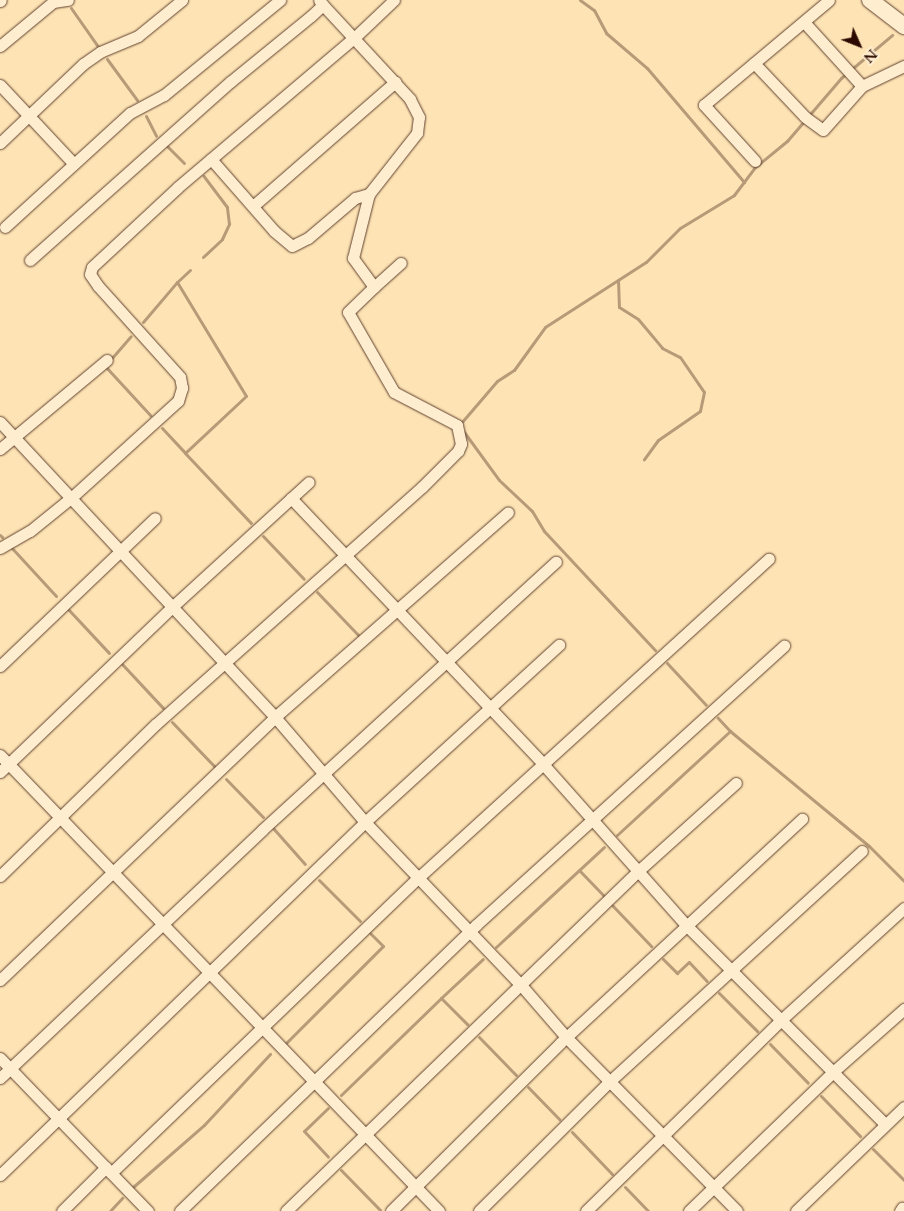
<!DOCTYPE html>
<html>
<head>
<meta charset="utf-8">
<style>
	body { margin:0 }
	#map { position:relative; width:904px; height:1211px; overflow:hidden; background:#fee4b5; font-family:Cardo,serif }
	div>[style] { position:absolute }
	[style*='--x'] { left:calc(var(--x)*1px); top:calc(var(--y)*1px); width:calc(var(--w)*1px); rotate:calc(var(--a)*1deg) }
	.stream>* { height:3px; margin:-1.5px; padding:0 1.5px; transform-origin:1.5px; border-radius:1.5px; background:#b79a78 }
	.roads { filter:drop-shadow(0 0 1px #60402e) drop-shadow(0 0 1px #60402e) }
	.street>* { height:11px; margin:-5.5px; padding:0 5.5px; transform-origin:5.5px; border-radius:5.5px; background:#feedcf }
	.secondary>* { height:16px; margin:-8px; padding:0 8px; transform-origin:8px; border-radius:8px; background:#feedcf }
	span { translate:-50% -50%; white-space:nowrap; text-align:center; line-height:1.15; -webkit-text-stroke:4px #feedcf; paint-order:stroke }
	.north { position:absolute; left:834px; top:20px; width:50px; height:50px; -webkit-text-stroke:4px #feedcf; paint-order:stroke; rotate:134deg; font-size:14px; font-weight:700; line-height:20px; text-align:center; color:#2c0a01 }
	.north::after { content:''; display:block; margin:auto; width:18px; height:22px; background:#2c0a01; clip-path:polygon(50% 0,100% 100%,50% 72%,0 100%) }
</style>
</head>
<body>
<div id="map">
	<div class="stream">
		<i style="--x:580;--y:0;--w:17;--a:36"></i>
		<i style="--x:594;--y:10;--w:26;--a:62"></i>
		<i style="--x:606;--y:33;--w:54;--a:40.5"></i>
		<i style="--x:647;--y:68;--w:150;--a:49.6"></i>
		<i style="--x:71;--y:8;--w:49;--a:55"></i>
		<i style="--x:107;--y:59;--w:51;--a:53.8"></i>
		<i style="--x:146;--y:116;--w:22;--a:63"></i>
		<i style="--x:167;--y:146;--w:24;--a:45"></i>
		<i style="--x:203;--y:257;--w:26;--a:-43"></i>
		<i style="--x:222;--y:239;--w:17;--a:-65"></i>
		<i style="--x:229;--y:224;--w:17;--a:-97"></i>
		<i style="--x:227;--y:207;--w:39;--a:-127"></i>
		<i style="--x:190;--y:270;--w:18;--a:137"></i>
		<i style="--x:177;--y:282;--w:133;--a:58.8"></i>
		<i style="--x:246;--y:396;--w:83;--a:136.9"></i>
		<i style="--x:185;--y:453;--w:96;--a:46.7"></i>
		<i style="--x:618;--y:280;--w:27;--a:88"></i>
		<i style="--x:619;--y:307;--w:22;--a:32"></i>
		<i style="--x:638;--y:319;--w:38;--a:50"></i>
		<i style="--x:662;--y:348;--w:20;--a:27"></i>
		<i style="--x:680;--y:357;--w:42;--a:55.6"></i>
		<i style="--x:704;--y:392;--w:19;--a:102"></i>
		<i style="--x:700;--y:411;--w:51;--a:145.4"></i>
		<i style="--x:658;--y:440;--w:24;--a:126"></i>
		<i style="--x:143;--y:322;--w:52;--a:-49.6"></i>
		<i style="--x:111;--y:359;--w:30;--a:-49"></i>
		<i style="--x:105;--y:366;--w:67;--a:47.4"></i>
		<i style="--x:461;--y:423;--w:55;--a:-49.4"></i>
		<i style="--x:497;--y:381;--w:20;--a:-33"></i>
		<i style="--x:514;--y:370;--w:53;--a:-54.2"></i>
		<i style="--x:545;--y:327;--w:120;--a:-32.8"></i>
		<i style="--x:646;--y:262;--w:48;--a:-45"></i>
		<i style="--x:680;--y:228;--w:63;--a:-31.4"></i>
		<i style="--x:734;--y:195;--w:34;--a:-53"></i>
		<i style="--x:754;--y:168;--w:43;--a:-39.3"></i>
		<i style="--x:787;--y:141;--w:83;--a:-49.4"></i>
		<i style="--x:841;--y:78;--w:67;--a:-40.1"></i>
		<i style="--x:162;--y:428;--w:34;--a:47"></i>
		<i style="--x:464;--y:432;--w:59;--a:53.9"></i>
		<i style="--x:499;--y:480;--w:45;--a:43.2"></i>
		<i style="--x:532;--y:511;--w:23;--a:59"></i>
		<i style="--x:544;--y:531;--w:163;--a:47"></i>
		<i style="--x:0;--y:535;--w:3;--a:45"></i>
		<i style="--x:263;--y:536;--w:59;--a:46.4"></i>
		<i style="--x:10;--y:546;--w:68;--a:47.4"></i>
		<i style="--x:317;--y:592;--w:62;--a:46.3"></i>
		<i style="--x:68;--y:609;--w:60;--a:47"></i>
		<i style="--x:667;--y:663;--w:57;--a:47.1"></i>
		<i style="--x:122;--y:664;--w:60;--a:47"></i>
		<i style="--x:172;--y:722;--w:62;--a:46.3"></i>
		<i style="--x:730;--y:731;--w:180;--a:39.6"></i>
		<i style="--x:869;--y:846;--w:49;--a:45"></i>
		<i style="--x:226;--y:779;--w:53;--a:45.8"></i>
		<i style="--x:273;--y:828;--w:48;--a:48.4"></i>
		<i style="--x:617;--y:835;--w:154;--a:-42.6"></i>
		<i style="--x:730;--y:731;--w:18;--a:-133"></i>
		<i style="--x:579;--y:870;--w:35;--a:46"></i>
		<i style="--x:319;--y:880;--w:58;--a:45"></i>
		<i style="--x:612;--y:905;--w:57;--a:46.4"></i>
		<i style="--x:496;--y:947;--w:147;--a:-42.8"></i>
		<i style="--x:663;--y:959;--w:20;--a:45"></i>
		<i style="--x:677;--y:973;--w:16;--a:-43"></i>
		<i style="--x:689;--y:962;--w:26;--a:47"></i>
		<i style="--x:719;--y:993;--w:54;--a:45"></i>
		<i style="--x:441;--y:998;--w:57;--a:-42.9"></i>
		<i style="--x:479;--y:1037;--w:53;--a:45.8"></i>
		<i style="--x:286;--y:1043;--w:137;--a:-45"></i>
		<i style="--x:383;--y:946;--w:18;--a:-135"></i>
		<i style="--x:770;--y:1044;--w:54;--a:45.7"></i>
		<i style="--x:528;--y:1087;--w:45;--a:45.9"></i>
		<i style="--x:341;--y:1095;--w:139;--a:-44.1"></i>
		<i style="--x:441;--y:998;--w:37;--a:45"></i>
		<i style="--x:821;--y:1096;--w:56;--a:45.7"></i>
		<i style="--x:328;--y:1108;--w:33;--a:136"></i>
		<i style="--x:304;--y:1131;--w:35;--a:47"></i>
		<i style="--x:572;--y:1132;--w:58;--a:46.4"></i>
		<i style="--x:873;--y:1149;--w:44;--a:45"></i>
		<i style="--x:341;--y:1170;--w:56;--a:45.7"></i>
		<i style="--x:133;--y:1187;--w:94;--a:-41.1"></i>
		<i style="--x:204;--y:1125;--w:97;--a:-47.1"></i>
		<i style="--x:625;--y:1187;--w:33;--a:46"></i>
		<i style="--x:110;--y:1211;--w:18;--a:-47"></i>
	</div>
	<div class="roads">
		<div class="street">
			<i style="--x:0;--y:1;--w:1;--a:-45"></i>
			<i style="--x:804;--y:22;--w:86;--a:47.8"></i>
			<i style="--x:0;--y:46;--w:69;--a:-39.7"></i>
			<i style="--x:53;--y:2;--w:15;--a:-8"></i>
			<i style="--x:754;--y:63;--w:74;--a:46.6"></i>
			<i style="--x:805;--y:117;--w:22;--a:36"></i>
			<i style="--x:823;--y:130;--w:59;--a:-48.4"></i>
			<i style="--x:862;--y:86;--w:47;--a:-25.5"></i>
			<i style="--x:0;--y:85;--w:108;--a:46.9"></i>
			<i style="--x:0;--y:143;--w:115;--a:-43.6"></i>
			<i style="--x:83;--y:64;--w:21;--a:-35"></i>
			<i style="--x:100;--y:52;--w:41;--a:-22.8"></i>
			<i style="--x:138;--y:36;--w:57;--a:-39.3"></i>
			<i style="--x:211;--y:159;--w:96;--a:48.8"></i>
			<i style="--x:274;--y:231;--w:23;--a:40"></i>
			<i style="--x:292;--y:246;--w:18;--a:-27"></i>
			<i style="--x:308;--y:238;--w:62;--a:-40.4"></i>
			<i style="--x:355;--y:198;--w:15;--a:-16"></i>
			<i style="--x:755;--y:161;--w:76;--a:-132.3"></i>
			<i style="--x:704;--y:105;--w:163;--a:-40"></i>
			<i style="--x:253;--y:206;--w:189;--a:-41.1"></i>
			<i style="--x:5;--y:227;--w:169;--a:-42.4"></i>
			<i style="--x:130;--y:113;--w:38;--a:-28"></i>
			<i style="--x:164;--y:95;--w:150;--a:-39.3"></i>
			<i style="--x:30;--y:260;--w:268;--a:-41.7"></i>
			<i style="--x:230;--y:82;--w:104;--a:-39.2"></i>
			<i style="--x:311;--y:16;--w:16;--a:-43"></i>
			<i style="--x:323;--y:5;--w:6;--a:-129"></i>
			<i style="--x:374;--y:287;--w:36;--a:-42"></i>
			<i style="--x:0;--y:422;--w:403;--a:47"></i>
			<i style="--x:275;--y:717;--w:138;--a:49.4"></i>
			<i style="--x:365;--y:822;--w:226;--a:46.3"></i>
			<i style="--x:521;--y:985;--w:69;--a:49.1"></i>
			<i style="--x:566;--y:1037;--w:244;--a:45.5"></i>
			<i style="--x:0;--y:449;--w:139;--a:-39.8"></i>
			<i style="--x:291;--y:498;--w:366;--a:46.5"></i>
			<i style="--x:543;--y:764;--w:215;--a:48.4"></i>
			<i style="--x:686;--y:925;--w:281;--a:45"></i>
			<i style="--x:0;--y:548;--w:34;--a:-30"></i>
			<i style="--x:30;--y:531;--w:54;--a:-39"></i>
			<i style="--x:72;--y:497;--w:143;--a:-42.2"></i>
			<i style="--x:178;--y:401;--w:14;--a:-73"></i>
			<i style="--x:182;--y:388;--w:11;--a:-100"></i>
			<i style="--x:180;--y:377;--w:122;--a:-132"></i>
			<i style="--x:98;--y:286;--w:14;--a:-124"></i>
			<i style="--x:90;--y:274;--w:7;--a:-74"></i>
			<i style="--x:92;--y:267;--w:117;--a:-42.9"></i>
			<i style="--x:178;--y:187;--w:231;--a:-40.3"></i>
			<i style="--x:354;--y:38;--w:55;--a:-43.5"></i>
			<i style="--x:0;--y:666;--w:214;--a:-43.7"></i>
			<i style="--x:0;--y:755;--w:633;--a:46.09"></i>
			<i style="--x:0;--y:772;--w:238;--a:-43.8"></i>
			<i style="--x:172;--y:607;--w:185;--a:-42.4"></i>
			<i style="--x:0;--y:876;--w:218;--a:-44.3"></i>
			<i style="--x:156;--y:724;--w:356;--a:-41.7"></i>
			<i style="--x:422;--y:487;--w:51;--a:-45"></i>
			<i style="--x:458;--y:451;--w:8;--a:-67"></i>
			<i style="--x:461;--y:444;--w:19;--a:-102"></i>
			<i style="--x:457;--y:425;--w:71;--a:-152.4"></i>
			<i style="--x:394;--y:392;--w:92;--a:-119.9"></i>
			<i style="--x:348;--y:312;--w:36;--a:-44"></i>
			<i style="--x:374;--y:287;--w:36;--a:-126"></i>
			<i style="--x:353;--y:258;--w:66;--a:-76"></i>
			<i style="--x:369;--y:194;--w:78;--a:-51.8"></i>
			<i style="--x:417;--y:133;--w:16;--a:-83"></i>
			<i style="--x:419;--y:117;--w:20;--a:-117"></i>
			<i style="--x:410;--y:99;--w:128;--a:-132.8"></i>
			<i style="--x:0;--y:980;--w:381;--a:-43.7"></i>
			<i style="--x:275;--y:717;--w:310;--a:-41.3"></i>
			<i style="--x:0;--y:1058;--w:213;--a:46"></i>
			<i style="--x:0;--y:1078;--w:361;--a:-43.4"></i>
			<i style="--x:262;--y:830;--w:398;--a:-42.4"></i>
			<i style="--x:111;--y:1173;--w:427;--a:-43.9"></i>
			<i style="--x:419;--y:877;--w:473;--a:-42.3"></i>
			<i style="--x:0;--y:1175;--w:508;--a:-44.04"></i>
			<i style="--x:365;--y:822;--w:263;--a:-42.4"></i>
			<i style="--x:62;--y:1211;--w:62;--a:-45"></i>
			<i style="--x:180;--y:1211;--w:412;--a:-44"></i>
			<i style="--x:476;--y:925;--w:416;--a:-42.2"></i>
			<i style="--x:286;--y:1211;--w:488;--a:-44"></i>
			<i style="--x:637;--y:872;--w:133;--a:-42"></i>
			<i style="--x:391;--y:1211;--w:238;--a:-44.8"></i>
			<i style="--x:560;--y:1043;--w:330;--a:-42.8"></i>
			<i style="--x:479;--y:1211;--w:185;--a:-44.8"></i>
			<i style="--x:610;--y:1081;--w:341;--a:-42.4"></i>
			<i style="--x:586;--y:1211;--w:274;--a:-44.4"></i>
			<i style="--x:782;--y:1019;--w:165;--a:-42.3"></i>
			<i style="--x:689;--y:1211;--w:202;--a:-44"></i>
			<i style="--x:834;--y:1071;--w:94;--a:-41.5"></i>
			<i style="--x:796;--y:1211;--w:150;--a:-43.9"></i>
			<i style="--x:900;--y:1211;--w:4;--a:-56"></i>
		</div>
		<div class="secondary">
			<i style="--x:870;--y:0;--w:43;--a:37.4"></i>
		</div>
	</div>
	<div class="north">N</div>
</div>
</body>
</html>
